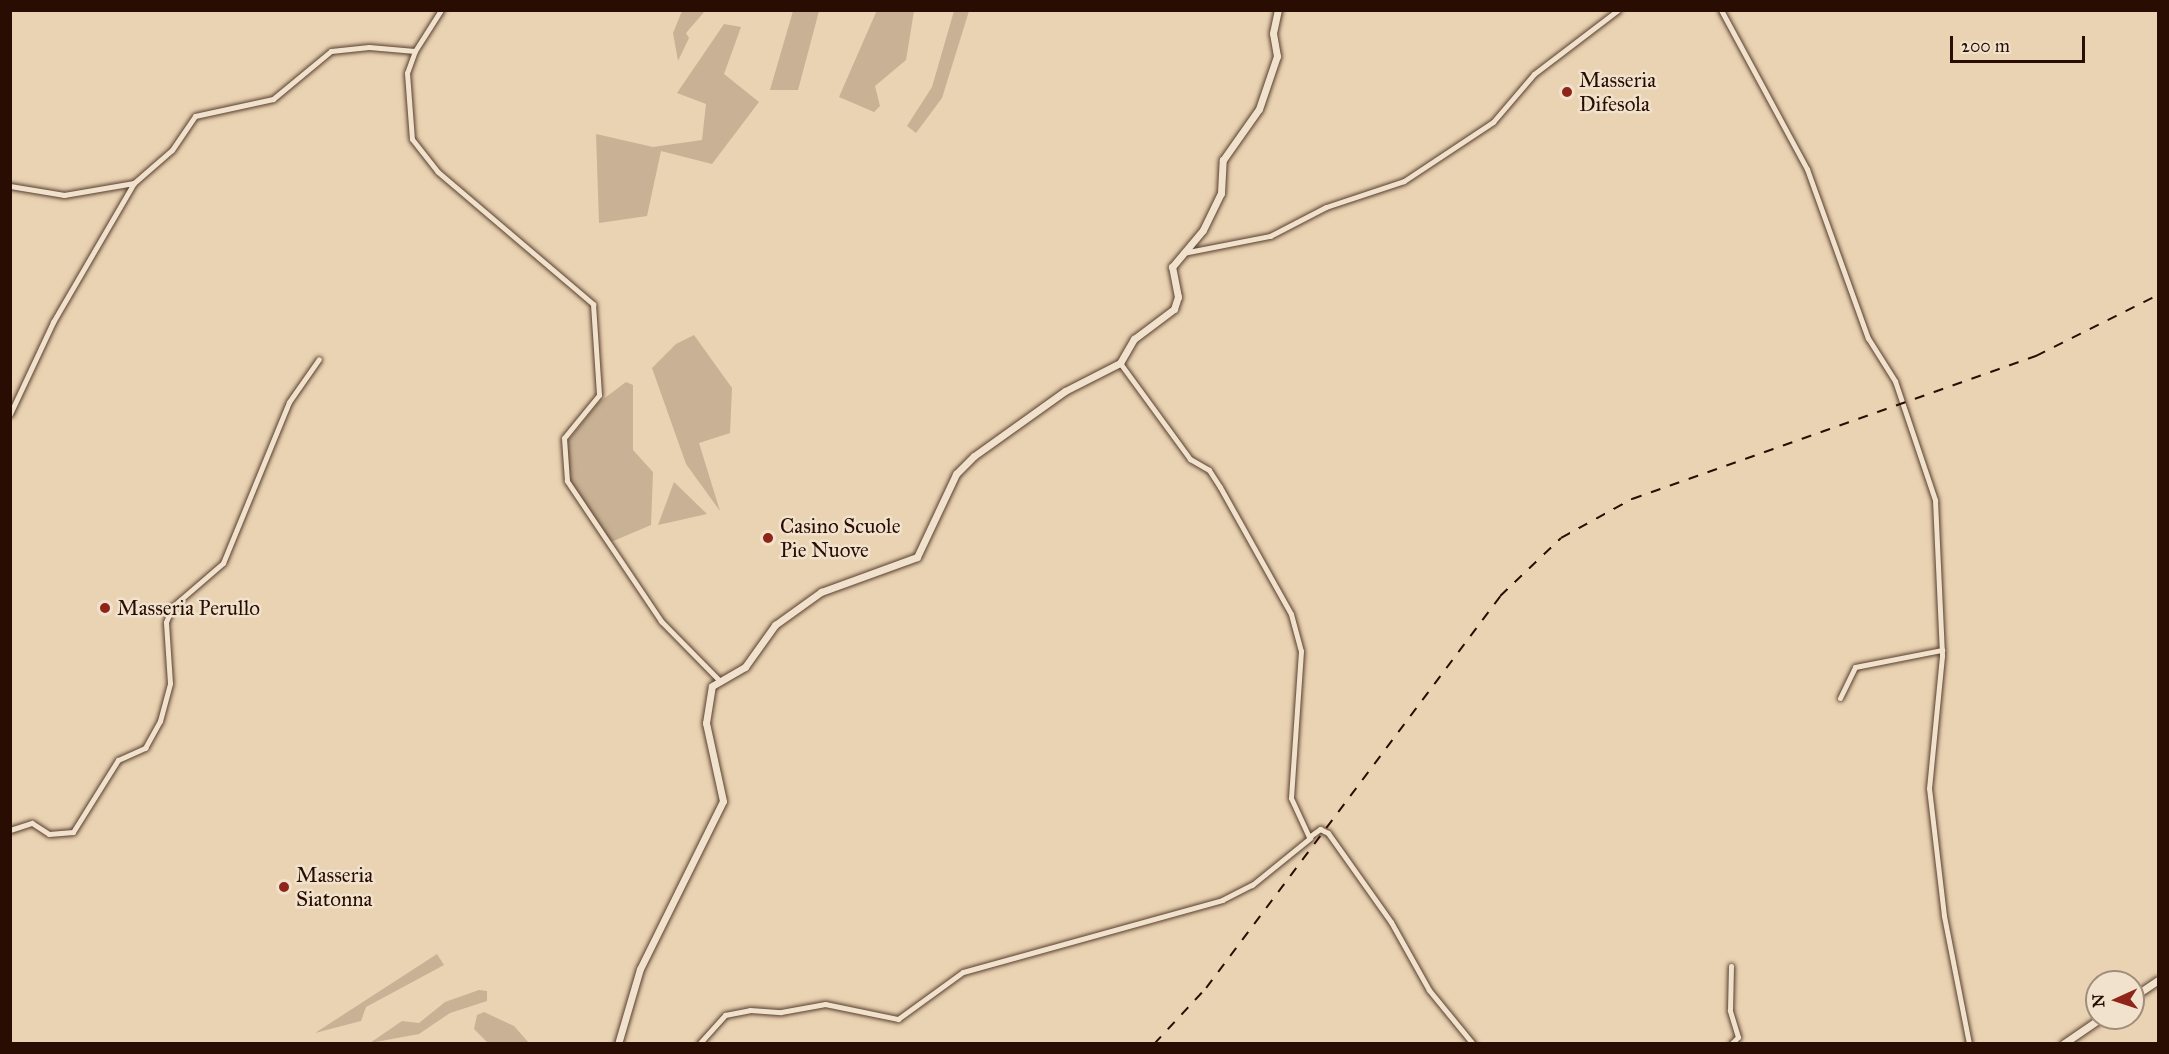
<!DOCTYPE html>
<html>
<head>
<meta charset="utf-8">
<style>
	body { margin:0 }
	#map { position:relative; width:2169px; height:1054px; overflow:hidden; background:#e9d3b2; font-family:"IM FELL Great Primer",serif }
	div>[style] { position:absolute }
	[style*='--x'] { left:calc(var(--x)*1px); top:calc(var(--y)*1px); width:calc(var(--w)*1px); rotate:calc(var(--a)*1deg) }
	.green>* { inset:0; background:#c8b194 }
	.roads { filter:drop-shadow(0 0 2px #593e2e) drop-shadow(0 0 2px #593e2e) }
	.street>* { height:5px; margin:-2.5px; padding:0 2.5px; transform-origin:2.5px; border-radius:2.5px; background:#f1e2cd }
	.secondary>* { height:7px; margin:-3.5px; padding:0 3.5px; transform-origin:3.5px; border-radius:3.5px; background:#f1e2cd }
	.rail>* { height:1.5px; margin-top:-0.75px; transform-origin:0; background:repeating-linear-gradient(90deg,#290d02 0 10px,transparent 0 20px) }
	.dots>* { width:16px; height:16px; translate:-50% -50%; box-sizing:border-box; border:3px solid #f1e2cd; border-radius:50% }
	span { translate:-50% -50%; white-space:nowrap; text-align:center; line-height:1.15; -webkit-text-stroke:5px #f1e2cd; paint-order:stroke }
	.poi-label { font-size:21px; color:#290d02 }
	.left { translate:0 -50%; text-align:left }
	.frame { position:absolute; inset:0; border:12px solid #290d02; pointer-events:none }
	.north { position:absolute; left:2085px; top:970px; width:60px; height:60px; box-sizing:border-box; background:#f1e2cd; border:2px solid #a18d7c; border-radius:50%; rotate:267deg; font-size:16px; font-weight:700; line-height:24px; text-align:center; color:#290d02 }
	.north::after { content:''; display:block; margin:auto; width:21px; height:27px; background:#8f2418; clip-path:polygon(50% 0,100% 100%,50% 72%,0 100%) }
	.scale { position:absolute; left:1950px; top:36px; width:135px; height:27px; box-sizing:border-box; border:3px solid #290d02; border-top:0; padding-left:8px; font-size:18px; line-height:21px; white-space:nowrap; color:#290d02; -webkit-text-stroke:4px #f1e2cd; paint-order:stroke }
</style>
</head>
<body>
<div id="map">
	<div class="green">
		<i style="clip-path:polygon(877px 10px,914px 11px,906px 60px,875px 86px,880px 106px,874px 112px,839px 97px)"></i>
		<i style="clip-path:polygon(682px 11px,705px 11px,686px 33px,689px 38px,678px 61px,673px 33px)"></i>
		<i style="clip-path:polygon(793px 11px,819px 11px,798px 90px,770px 90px)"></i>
		<i style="clip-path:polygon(954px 11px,969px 11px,942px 98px,916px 133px,907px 126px,932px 87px)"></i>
		<i style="clip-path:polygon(724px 24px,741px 27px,724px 74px,759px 102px,712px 164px,661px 151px,647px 216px,599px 223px,596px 134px,653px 147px,702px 140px,706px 104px,677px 93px)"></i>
		<i style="clip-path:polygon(694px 335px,732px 388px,730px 433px,699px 443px,720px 511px,686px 464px,652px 368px,676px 344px)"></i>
		<i style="clip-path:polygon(626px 382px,633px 385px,633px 450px,653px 472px,651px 525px,611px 542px,568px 483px,567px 442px,598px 403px)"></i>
		<i style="clip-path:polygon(674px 482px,707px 514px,658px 525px)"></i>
		<i style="clip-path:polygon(437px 954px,444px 965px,366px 1007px,361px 1021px,315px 1033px)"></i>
		<i style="clip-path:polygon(479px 990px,487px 991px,487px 1001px,450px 1013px,419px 1034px,370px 1043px,402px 1021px,419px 1023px,445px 1002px)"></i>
		<i style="clip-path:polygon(484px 1012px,514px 1026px,529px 1043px,488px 1043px,474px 1029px,477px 1015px)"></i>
	</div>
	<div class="roads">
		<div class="street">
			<i style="--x:1721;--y:10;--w:181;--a:61.6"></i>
			<i style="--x:1807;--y:169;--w:180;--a:70.2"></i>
			<i style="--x:1868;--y:338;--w:51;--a:57.9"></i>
			<i style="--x:1895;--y:381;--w:126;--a:71.4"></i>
			<i style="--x:1935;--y:500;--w:156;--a:87.4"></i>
			<i style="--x:1942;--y:656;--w:133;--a:95.6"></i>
			<i style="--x:1929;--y:788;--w:129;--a:83.3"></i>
			<i style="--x:1944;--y:916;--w:130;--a:78.9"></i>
			<i style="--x:415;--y:51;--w:23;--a:110"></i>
			<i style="--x:407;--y:73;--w:66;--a:85.7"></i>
			<i style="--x:412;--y:139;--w:42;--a:51.8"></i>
			<i style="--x:438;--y:172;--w:204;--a:40.4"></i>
			<i style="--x:593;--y:304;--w:91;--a:86.2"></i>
			<i style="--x:599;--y:395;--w:55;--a:129.1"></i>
			<i style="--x:564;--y:438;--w:43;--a:86"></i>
			<i style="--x:567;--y:481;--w:169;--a:56.1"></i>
			<i style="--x:661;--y:621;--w:83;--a:45.5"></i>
			<i style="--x:10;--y:186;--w:55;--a:9.5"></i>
			<i style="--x:64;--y:195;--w:71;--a:-9.7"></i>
			<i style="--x:134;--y:183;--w:50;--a:-41"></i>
			<i style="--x:172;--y:150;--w:41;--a:-55.9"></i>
			<i style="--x:195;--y:116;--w:80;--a:-12.3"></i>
			<i style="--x:273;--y:99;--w:75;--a:-39.6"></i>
			<i style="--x:331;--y:51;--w:38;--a:-6"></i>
			<i style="--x:369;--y:47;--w:46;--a:5"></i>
			<i style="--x:415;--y:51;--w:49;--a:-57.6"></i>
			<i style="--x:1183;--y:253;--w:89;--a:-11.1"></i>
			<i style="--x:1270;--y:236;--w:63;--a:-27.4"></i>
			<i style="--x:1326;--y:207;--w:82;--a:-18.4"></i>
			<i style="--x:1404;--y:181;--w:107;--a:-33.5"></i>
			<i style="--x:1493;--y:122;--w:63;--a:-49.5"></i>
			<i style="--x:1534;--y:74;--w:106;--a:-37.3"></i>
			<i style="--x:1120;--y:363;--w:119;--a:53.9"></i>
			<i style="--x:1190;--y:459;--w:22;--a:30"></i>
			<i style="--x:1209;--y:470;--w:20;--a:57"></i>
			<i style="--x:1220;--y:487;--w:145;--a:60.8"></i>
			<i style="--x:1291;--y:614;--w:38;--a:75"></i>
			<i style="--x:1301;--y:651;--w:147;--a:93.9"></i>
			<i style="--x:1291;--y:798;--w:43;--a:65.2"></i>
			<i style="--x:1309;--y:837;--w:14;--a:-36"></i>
			<i style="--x:1320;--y:829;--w:9;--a:27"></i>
			<i style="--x:1328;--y:833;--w:109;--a:54.7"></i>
			<i style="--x:1391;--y:922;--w:78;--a:60.8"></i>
			<i style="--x:1429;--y:990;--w:70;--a:50.8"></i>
			<i style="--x:10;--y:414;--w:102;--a:-64.9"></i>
			<i style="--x:53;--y:322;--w:161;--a:-59.8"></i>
			<i style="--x:1840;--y:698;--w:34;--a:-64"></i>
			<i style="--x:1855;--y:667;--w:89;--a:-11.1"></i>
			<i style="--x:10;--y:830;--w:23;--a:-18"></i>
			<i style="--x:32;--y:823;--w:20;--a:33"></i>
			<i style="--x:49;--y:834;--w:24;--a:-5"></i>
			<i style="--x:73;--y:832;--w:85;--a:-58"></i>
			<i style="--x:118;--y:760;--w:30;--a:-24"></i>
			<i style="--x:145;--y:748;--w:31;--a:-61"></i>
			<i style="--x:160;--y:721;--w:39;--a:-75"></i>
			<i style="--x:170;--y:683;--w:61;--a:-93.8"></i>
			<i style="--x:166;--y:622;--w:16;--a:-68"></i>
			<i style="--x:172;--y:607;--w:67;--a:-40.8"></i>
			<i style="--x:223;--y:563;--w:174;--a:-67.7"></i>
			<i style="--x:289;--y:402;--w:52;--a:-55.1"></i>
			<i style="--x:699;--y:1044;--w:39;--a:-48"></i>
			<i style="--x:725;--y:1015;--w:25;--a:-11"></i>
			<i style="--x:750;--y:1010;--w:31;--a:4"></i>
			<i style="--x:781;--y:1012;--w:45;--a:-10.3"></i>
			<i style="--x:825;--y:1004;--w:75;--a:11.6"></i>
			<i style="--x:898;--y:1019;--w:80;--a:-35.9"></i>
			<i style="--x:963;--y:972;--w:269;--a:-15.5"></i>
			<i style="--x:1222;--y:900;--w:34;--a:-27"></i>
			<i style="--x:1252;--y:885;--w:75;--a:-39"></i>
			<i style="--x:1731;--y:1044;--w:10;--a:-45"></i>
			<i style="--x:1738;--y:1037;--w:28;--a:-107"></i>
			<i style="--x:1730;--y:1010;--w:44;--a:-88.7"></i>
		</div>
		<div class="secondary">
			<i style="--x:2133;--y:997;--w:30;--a:-34"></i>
			<i style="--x:618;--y:1044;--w:78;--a:-73.7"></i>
			<i style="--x:640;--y:969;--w:187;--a:-63.7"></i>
			<i style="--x:723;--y:801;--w:80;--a:-102.3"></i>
			<i style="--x:706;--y:723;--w:37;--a:-81"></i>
			<i style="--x:712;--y:686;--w:38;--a:-30"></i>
			<i style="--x:745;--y:667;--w:52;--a:-54.5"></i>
			<i style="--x:775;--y:625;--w:57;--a:-35.7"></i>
			<i style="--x:821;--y:592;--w:102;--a:-20"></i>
			<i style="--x:917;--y:557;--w:92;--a:-64.8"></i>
			<i style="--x:956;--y:474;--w:25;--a:-45"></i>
			<i style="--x:974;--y:456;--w:112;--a:-35.5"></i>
			<i style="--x:1065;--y:391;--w:62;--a:-27"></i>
			<i style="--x:1120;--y:363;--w:28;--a:-60"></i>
			<i style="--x:1134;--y:339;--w:50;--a:-36.9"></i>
			<i style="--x:1174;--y:309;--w:13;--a:-72"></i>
			<i style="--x:1178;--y:297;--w:31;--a:-101"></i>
			<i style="--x:1172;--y:267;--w:48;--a:-50"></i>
			<i style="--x:1203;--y:230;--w:41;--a:-64.1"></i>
			<i style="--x:1221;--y:193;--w:33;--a:-87"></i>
			<i style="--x:1223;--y:160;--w:62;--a:-54.8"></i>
			<i style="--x:1259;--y:109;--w:56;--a:-71.2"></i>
			<i style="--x:1277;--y:56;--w:23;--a:-100"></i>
			<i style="--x:1273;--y:33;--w:24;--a:-78"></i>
			<i style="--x:2063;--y:1044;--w:46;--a:-34.4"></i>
		</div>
	</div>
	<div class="rail">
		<i style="--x:1154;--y:1044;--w:76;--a:-47.1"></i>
		<i style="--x:1206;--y:988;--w:490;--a:-53.1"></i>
		<i style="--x:1500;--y:596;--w:84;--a:-43.6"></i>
		<i style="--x:1561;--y:538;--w:81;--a:-28.8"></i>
		<i style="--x:1632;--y:499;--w:429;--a:-19.5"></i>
		<i style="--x:2036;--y:356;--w:136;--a:-26.6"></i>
	</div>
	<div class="dots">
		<i style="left:1567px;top:92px;background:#8f2418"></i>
		<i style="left:768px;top:538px;background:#8f2418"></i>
		<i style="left:105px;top:608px;background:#8f2418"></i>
		<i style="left:284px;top:887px;background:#8f2418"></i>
	</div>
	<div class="poi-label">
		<span class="left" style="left:1579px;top:92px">Masseria<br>Difesola</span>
		<span class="left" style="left:780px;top:538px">Casino Scuole<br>Pie Nuove</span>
		<span class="left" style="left:117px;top:608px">Masseria Perullo</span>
		<span class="left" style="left:296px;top:887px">Masseria<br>Siatonna</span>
	</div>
	<div class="frame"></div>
	<div class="north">N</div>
	<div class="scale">200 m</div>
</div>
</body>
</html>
